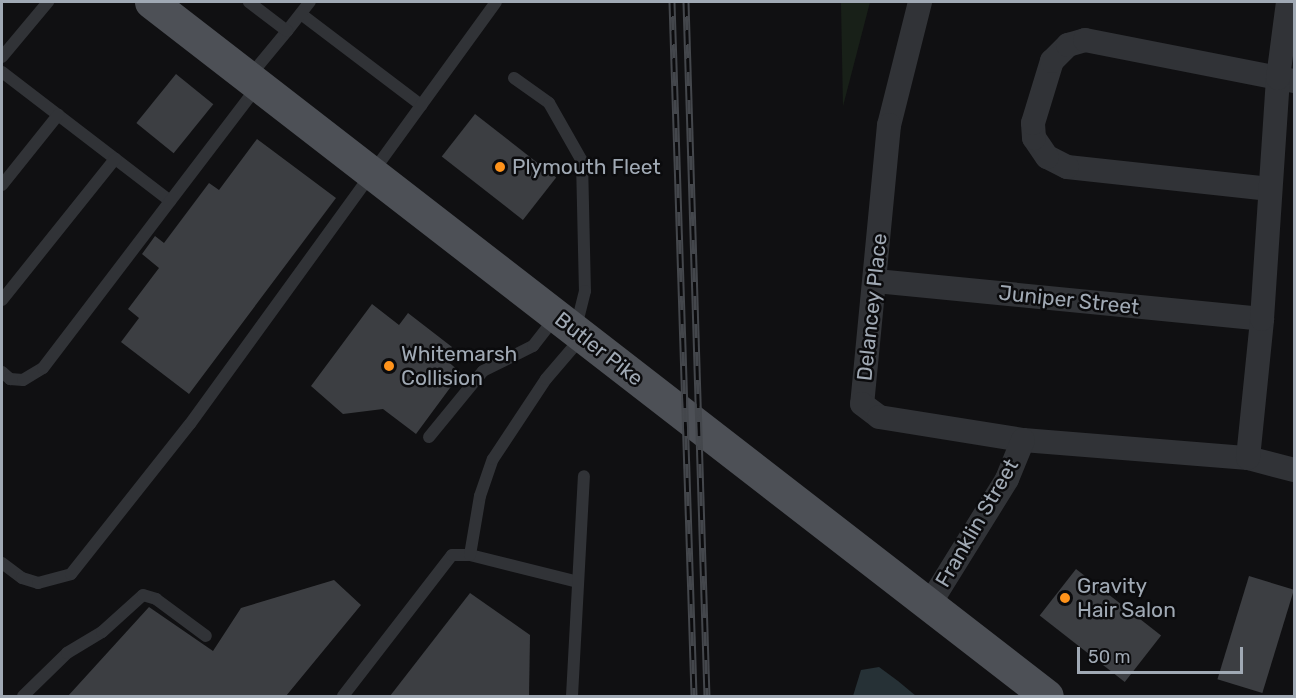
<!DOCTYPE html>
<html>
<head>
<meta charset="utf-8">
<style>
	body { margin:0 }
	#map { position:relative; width:1296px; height:698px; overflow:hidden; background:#101012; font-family:Rubik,sans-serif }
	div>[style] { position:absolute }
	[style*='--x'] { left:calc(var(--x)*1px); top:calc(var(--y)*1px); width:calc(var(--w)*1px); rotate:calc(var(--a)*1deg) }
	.green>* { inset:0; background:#182018 }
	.water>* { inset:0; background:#263136 }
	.building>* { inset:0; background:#3c3e42; transform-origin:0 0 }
	.service>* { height:12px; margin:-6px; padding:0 6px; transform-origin:6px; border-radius:6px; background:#313337 }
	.minor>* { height:24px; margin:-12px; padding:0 12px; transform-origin:12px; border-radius:12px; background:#313337 }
	.primary>* { height:33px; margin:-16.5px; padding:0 16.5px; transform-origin:16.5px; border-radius:16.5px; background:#4d5056 }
	.rail>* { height:7px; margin-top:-3.5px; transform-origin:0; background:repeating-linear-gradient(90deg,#0b0b0d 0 14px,#44474c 0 28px); box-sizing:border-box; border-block:2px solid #44474c }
	.dots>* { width:16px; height:16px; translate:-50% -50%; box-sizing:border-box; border:3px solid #0b0b0d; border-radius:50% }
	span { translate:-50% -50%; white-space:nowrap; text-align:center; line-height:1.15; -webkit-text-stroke:5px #0b0b0d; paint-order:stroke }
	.poi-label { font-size:21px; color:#a0a9b4 }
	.left { translate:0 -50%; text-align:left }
	.street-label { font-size:21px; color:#a0a9b4 }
	.frame { position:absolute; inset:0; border:3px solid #a0a9b4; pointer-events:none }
	.scale { position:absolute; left:1077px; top:647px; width:166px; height:27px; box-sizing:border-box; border:3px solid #a0a9b4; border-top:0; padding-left:8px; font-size:18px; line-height:21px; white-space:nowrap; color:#a0a9b4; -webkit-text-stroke:4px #0b0b0d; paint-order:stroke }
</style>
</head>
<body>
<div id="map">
	<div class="green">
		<i style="clip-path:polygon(841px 2px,870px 2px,843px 106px)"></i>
	</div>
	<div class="water">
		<i style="clip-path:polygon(879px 667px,898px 681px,916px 696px,853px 696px,861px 670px)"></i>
	</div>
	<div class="building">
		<i style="left:176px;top:74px;width:48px;height:63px;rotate:39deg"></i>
		<i style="left:475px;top:114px;width:103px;height:54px;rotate:38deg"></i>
		<i style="clip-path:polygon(257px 139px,336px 198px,189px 394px,121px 342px,139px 318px,128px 309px,159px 268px,142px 254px,155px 236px,164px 243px,209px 183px,219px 190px)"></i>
		<i style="clip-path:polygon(372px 304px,399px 325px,408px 313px,452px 347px,444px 358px,461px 373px,416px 434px,383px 409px,343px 414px,311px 386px)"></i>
		<i style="left:1076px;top:569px;width:108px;height:59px;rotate:38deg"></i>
		<i style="left:1249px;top:576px;width:47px;height:108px;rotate:17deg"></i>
		<i style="clip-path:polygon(334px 580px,361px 605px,286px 696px,68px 696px,149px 607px,213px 651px,241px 608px)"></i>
		<i style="clip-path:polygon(470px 593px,530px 635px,529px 696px,390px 696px)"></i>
	</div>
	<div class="service">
		<i style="--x:301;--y:14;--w:151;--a:37.2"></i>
		<i style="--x:287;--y:31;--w:37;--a:-52"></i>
		<i style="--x:2;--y:57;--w:72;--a:-50.1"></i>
		<i style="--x:2;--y:72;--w:212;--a:37.5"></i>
		<i style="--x:249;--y:77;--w:60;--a:-50.4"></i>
		<i style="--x:287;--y:31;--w:48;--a:-142.7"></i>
		<i style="--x:514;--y:78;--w:43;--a:35.5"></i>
		<i style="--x:549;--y:103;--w:67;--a:60.4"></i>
		<i style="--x:582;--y:161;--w:130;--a:88.7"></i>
		<i style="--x:585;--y:291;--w:37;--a:104"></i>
		<i style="--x:2;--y:185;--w:90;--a:-51.3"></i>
		<i style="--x:2;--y:300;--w:181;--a:-51.3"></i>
		<i style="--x:2;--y:372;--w:11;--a:41"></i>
		<i style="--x:10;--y:379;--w:13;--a:4"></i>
		<i style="--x:23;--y:380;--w:23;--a:-31"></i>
		<i style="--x:43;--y:368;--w:353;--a:-52.7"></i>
		<i style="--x:429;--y:437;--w:85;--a:-50.7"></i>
		<i style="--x:483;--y:371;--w:56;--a:-26.6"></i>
		<i style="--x:533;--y:346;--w:37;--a:-52"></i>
		<i style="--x:470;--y:555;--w:111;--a:14"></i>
		<i style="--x:2;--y:563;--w:25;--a:37"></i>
		<i style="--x:22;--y:578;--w:17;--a:17"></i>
		<i style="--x:38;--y:583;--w:34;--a:-15"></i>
		<i style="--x:71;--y:574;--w:191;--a:-51.6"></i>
		<i style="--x:190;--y:424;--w:521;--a:-54.05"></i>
		<i style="--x:23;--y:696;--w:62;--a:-44.3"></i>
		<i style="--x:67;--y:653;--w:41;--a:-31"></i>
		<i style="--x:102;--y:632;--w:55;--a:-42.1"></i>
		<i style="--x:143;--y:595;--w:14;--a:17"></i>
		<i style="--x:156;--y:599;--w:62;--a:36.5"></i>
		<i style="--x:343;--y:696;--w:178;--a:-52.3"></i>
		<i style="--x:452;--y:555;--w:18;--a:0"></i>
		<i style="--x:470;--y:555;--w:60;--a:-80.4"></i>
		<i style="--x:480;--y:496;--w:39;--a:-71"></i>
		<i style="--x:493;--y:459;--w:96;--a:-56.5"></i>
		<i style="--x:546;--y:379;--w:55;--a:-49.4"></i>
		<i style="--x:572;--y:696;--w:220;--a:-86.9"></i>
	</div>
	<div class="minor">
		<i style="--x:920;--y:2;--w:127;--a:104.1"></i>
		<i style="--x:889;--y:125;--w:280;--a:95.5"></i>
		<i style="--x:862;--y:404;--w:21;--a:37"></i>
		<i style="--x:879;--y:417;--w:146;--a:9.1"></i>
		<i style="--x:1023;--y:440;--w:226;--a:4.6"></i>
		<i style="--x:1248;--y:458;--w:48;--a:14.6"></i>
		<i style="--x:1270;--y:189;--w:204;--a:-173.8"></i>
		<i style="--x:1067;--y:167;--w:22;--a:-153"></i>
		<i style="--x:1047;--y:157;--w:23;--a:-124"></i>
		<i style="--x:1034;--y:138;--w:15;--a:-94"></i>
		<i style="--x:1033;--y:123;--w:65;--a:-73"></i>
		<i style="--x:1052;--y:61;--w:23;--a:-45"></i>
		<i style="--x:1068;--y:45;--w:18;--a:-16"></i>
		<i style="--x:1085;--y:40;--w:213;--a:11.1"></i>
		<i style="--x:876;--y:281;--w:388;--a:5.6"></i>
		<i style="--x:1248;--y:458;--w:140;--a:-84.2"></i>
		<i style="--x:1262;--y:319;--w:242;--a:-86.2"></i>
		<i style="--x:1278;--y:78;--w:77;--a:-82.5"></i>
		<i style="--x:929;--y:605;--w:148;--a:-58.2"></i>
		<i style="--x:1007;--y:479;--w:42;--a:-67.7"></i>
	</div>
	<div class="primary">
		<i style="--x:151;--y:2;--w:1133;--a:37.76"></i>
	</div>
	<div class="rail">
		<i style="--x:672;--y:2;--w:694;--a:88.18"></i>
		<i style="--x:686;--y:2;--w:694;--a:88.27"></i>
	</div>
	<div class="dots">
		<i style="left:500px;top:167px;background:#ff931b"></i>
		<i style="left:389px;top:366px;background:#ff931b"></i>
		<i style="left:1065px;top:598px;background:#ff931b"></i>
	</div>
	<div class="poi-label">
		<span class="left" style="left:512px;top:167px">Plymouth Fleet</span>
		<span class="left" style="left:401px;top:366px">Whitemarsh<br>Collision</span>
		<span class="left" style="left:1077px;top:598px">Gravity<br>Hair Salon</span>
	</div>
	<div class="street-label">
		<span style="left:1069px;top:300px;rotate:6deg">Juniper Street</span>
		<span style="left:872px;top:307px;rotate:-84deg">Delancey Place</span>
		<span style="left:599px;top:349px;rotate:38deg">Butler Pike</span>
		<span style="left:977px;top:523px;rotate:-60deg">Franklin Street</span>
	</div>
	<div class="frame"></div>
	<div class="scale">50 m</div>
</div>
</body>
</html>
